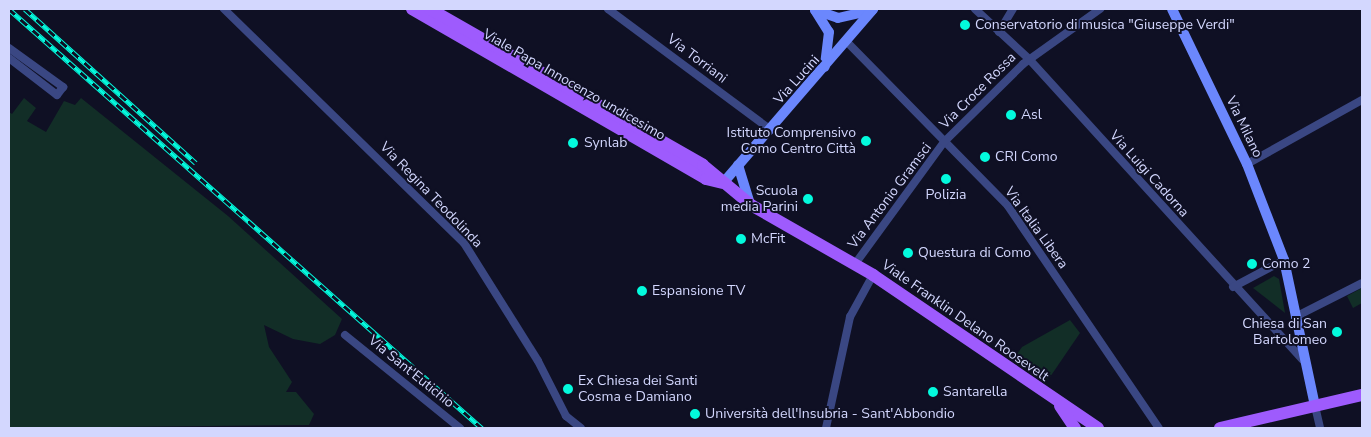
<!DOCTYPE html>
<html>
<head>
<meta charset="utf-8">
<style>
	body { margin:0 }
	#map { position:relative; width:1371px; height:437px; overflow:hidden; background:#0f1024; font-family:"Nunito Sans",sans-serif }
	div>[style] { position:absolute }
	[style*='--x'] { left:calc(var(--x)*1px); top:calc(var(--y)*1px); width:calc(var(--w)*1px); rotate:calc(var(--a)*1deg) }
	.green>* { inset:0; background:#122e27 }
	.street>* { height:8px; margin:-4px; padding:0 4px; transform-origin:4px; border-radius:4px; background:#3a4783 }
	.secondary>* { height:10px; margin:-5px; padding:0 5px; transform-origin:5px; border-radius:5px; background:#6b87fd }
	.primary>* { height:12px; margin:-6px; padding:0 6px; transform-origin:6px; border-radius:6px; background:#9e5bfd }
	.rail>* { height:4.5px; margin-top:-2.25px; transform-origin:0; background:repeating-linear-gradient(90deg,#0f1024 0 8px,#03fadd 0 16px); box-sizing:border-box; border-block:1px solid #03fadd }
	.dots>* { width:14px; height:14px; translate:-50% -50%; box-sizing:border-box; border:2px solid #0f1024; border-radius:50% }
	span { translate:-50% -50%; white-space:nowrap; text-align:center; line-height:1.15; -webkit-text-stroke:4px #0f1024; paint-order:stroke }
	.poi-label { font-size:14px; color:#d3d7fe }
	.left { translate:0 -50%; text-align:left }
	.right { translate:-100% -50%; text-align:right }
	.street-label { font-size:14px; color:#d3d7fe }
	.frame { position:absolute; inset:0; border:10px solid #d3d7fe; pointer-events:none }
</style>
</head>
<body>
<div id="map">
	<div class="green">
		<i style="clip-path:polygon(24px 98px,36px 108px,27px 121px,46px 132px,64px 101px,75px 105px,81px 98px,228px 216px,342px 319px,335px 335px,320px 344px,293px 339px,264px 325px,269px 347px,292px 382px,286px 392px,296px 392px,314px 414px,309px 425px,9px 428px,9px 112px,12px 114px)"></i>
		<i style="clip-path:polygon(1274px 276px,1279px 279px,1285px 313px,1253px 288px)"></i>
		<i style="clip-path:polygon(1362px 288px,1362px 303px,1353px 308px,1347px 296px)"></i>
		<i style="clip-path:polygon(1070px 320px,1080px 333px,1048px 380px,1015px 357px,1022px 347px)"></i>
	</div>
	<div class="street">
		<i style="--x:224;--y:9;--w:335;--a:44.3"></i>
		<i style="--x:464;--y:243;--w:139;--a:57.9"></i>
		<i style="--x:538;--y:361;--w:62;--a:63"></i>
		<i style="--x:566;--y:416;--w:19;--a:39"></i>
		<i style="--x:608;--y:9;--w:203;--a:36.6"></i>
		<i style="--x:975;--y:9;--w:74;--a:42.8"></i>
		<i style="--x:1029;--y:59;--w:406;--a:47.7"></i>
		<i style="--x:999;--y:32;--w:27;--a:-59"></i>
		<i style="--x:847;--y:42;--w:230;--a:45.5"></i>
		<i style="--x:1008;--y:206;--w:268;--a:55.8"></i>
		<i style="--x:9;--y:48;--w:67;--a:35.8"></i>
		<i style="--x:63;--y:87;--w:10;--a:127"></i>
		<i style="--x:57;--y:95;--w:61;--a:-142.4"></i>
		<i style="--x:1247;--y:164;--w:132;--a:-29.1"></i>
		<i style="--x:855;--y:264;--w:151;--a:-53.9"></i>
		<i style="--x:944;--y:142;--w:111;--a:-44.6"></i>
		<i style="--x:1023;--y:64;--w:95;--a:-35.5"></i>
		<i style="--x:1233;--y:287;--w:58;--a:-27.9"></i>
		<i style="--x:1295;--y:317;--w:75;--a:-26.9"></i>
		<i style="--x:345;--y:335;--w:148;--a:39"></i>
		<i style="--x:1315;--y:406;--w:23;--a:77"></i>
		<i style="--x:826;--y:428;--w:114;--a:-77.8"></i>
		<i style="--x:850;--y:317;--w:48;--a:-61.3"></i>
	</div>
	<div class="secondary">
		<i style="--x:1172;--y:9;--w:172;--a:64.2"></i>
		<i style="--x:1247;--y:164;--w:103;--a:68.9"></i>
		<i style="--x:1284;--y:260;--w:149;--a:78"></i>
		<i style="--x:815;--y:10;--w:26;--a:58"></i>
		<i style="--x:829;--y:32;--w:35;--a:97"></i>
		<i style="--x:815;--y:10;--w:24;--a:19"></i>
		<i style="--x:838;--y:18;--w:35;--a:-13"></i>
		<i style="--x:738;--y:165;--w:41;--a:72.9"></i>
		<i style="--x:723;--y:183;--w:230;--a:-49.2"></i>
	</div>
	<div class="primary">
		<i style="--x:412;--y:9;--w:340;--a:30"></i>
		<i style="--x:706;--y:179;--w:17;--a:13"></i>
		<i style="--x:430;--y:9;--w:314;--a:29.7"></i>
		<i style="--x:703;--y:165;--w:62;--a:39.8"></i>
		<i style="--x:751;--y:205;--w:141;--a:29.8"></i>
		<i style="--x:873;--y:275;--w:272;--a:34.2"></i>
		<i style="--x:1060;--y:406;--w:27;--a:56"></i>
		<i style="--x:1220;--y:428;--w:146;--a:-13.1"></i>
	</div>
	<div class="rail">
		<i style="--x:9;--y:9;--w:632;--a:41.54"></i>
		<i style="--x:25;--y:9;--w:230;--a:42"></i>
	</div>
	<div class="dots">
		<i style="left:965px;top:25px;background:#03fadd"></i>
		<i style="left:1011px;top:115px;background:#03fadd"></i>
		<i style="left:866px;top:141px;background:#03fadd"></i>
		<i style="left:573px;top:143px;background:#03fadd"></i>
		<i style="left:985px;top:157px;background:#03fadd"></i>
		<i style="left:946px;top:179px;background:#03fadd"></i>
		<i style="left:808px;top:199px;background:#03fadd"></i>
		<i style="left:741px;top:239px;background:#03fadd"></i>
		<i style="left:908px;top:253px;background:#03fadd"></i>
		<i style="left:1252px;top:264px;background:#03fadd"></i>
		<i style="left:642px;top:291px;background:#03fadd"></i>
		<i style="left:1337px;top:332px;background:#03fadd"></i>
		<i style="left:568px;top:389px;background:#03fadd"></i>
		<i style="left:933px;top:392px;background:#03fadd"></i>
		<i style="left:695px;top:414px;background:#03fadd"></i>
	</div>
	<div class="poi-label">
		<span class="left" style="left:975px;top:25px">Conservatorio di musica "Giuseppe Verdi"</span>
		<span class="left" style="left:1021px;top:115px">Asl</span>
		<span class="right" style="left:856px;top:141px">Istituto Comprensivo<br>Como Centro Città</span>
		<span class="left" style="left:584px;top:143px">Synlab</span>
		<span class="left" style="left:995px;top:157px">CRI Como</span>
		<span class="right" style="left:798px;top:199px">Scuola<br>media Parini</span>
		<span style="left:946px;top:195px">Polizia</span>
		<span class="left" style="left:751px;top:239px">McFit</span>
		<span class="left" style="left:918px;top:253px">Questura di Como</span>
		<span class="left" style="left:1262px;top:264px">Como 2</span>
		<span class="left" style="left:652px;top:291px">Espansione TV</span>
		<span class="right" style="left:1327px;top:332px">Chiesa di San<br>Bartolomeo</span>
		<span class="left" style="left:578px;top:389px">Ex Chiesa dei Santi<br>Cosma e Damiano</span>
		<span class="left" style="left:943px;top:392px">Santarella</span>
		<span class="left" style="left:705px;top:414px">Università dell'Insubria - Sant'Abbondio</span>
	</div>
	<div class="street-label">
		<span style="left:697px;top:59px;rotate:37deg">Via Torriani</span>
		<span style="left:797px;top:80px;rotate:-48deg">Via Lucini</span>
		<span style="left:574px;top:85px;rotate:30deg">Viale Papa Innocenzo undicesimo</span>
		<span style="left:978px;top:91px;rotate:-45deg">Via Croce Rossa</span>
		<span style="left:1244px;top:127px;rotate:64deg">Via Milano</span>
		<span style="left:1149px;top:174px;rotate:48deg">Via Luigi Cadorna</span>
		<span style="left:431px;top:195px;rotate:46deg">Via Regina Teodolinda</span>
		<span style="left:890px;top:196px;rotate:-53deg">Via Antonio Gramsci</span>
		<span style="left:1036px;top:228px;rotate:54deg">Via Italia Libera</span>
		<span style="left:965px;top:321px;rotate:35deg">Viale Franklin Delano Roosevelt</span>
		<span style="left:411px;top:372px;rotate:39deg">Via Sant'Eutichio</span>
	</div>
	<div class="frame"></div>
</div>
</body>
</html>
